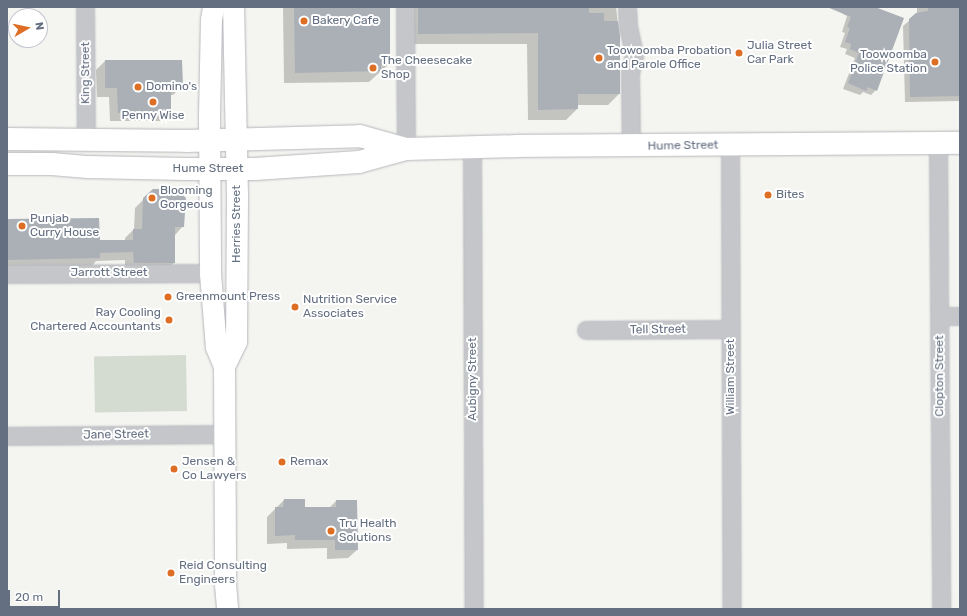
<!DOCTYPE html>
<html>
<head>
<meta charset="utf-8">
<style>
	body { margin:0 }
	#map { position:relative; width:967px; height:616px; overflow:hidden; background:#f4f4f0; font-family:Rubik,sans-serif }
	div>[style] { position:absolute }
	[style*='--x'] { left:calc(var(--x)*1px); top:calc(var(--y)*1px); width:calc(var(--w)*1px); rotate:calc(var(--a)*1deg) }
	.green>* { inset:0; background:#d4dbd1; transform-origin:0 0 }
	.shadow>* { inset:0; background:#0003 }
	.building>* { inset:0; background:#aab0b6 }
	.roads { filter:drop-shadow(0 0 1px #b5b7bc) drop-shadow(0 0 1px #b5b7bc) }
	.minor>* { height:17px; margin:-8.5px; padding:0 8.5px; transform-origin:8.5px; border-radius:8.5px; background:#c4c6ca }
	.major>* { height:21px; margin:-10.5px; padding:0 10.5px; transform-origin:10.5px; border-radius:10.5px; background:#fff }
	.highway>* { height:22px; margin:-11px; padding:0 11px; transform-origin:11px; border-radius:11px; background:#fff }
	.dots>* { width:11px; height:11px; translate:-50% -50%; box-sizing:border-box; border:2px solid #fff; border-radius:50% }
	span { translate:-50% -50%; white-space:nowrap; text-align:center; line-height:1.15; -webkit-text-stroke:4px #fff; paint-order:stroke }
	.poi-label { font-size:12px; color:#646f81 }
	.left { translate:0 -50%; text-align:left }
	.right { translate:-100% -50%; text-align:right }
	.street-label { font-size:12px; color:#646f81 }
	.frame { position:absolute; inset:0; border:8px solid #646f81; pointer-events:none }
	.north { position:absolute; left:8px; top:8px; width:40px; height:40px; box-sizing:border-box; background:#fff; border:1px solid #c1c5cd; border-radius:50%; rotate:81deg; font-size:11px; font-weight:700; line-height:16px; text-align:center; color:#646f81 }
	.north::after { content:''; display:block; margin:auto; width:14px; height:18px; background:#df6e25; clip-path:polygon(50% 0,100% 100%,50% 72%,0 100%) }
	.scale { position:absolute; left:8px; top:590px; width:52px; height:18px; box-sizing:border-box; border:2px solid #646f81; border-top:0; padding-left:5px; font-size:12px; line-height:14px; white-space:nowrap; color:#646f81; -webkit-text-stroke:3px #fff; paint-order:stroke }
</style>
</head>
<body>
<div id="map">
	<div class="green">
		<i style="left:186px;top:355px;width:56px;height:92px;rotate:89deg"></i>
	</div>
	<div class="shadow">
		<i style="clip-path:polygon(283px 7px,389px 7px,389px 64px,369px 82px,284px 83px)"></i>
		<i style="clip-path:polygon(407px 7px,616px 7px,619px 35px,619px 94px,608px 105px,577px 105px,577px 109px,566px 120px,528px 120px,527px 44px,407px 44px)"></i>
		<i style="clip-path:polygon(846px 7px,878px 7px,876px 90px,871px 95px,863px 92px,860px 95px,843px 89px,855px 58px,845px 54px,847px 49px,840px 47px,845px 33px,842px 32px,847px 16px,843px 14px)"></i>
		<i style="clip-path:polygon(917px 7px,960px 7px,960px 101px,905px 102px,903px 26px,917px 14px)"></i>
		<i style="clip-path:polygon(105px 61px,182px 86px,173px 95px,170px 95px,170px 112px,162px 121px,110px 121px,109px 97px,97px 97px,96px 70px)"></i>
		<i style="clip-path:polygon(153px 190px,183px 226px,175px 235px,174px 263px,165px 271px,125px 272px,125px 260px,96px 261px,91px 267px,7px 268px,7px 220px,99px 241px,125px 241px,125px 238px,134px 229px,135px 208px)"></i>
		<i style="clip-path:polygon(284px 500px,304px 508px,329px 508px,336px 501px,356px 501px,357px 550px,348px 558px,327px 559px,327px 548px,287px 549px,287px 543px,267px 544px,267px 517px)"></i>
	</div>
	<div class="building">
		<i style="clip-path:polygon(390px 7px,390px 65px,381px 65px,381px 71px,295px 73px,294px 8px)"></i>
		<i style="clip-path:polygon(418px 7px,589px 7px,589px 13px,604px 13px,604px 21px,618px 21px,620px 35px,620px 94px,578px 94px,578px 109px,538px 110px,538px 33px,418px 34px)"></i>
		<i style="clip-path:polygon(827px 7px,875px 7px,904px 18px,877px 91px,868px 87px,866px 91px,848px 83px,859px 53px,850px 49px,851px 44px,845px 42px,850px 28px,847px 27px,851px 17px)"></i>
		<i style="clip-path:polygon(928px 7px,960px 7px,960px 96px,910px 97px,909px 19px,916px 13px,928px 11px)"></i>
		<i style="clip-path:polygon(105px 60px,182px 60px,183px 86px,171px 86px,171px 113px,118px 113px,117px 88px,105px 88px)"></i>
		<i style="clip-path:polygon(153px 189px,177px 189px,186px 198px,184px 227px,175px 227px,175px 263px,134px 263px,133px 252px,100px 253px,100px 258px,7px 260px,7px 219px,99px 218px,100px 240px,133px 240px,133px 229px,142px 229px,143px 198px)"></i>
		<i style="clip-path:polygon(284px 499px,305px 499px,305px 507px,336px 507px,336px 500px,357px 500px,358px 550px,335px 550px,335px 540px,295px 540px,295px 535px,275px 536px,275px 507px,283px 507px)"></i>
	</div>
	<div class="roads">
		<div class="minor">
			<i style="--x:85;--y:7;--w:133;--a:89.6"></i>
			<i style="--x:405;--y:7;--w:142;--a:89.6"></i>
			<i style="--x:627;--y:7;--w:19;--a:87"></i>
			<i style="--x:628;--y:26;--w:30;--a:78"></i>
			<i style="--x:634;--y:55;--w:19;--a:102"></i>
			<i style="--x:630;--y:74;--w:72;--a:89.2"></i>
			<i style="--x:938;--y:144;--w:465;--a:89.6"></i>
			<i style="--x:730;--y:145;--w:464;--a:89.8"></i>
			<i style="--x:472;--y:149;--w:460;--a:89.8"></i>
			<i style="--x:7;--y:274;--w:203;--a:-0.3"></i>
			<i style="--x:940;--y:316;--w:20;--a:0"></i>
			<i style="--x:586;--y:330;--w:144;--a:-0.4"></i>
			<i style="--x:7;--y:436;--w:217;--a:-0.5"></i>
		</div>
		<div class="major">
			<i style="--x:213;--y:7;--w:12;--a:99"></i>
			<i style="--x:211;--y:19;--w:97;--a:91.2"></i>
			<i style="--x:209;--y:116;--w:157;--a:89.6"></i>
			<i style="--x:210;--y:273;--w:74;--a:85.4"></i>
			<i style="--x:216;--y:347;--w:21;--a:67"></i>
			<i style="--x:224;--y:366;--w:218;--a:89.7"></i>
			<i style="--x:225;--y:584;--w:25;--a:85"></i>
			<i style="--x:224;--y:366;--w:28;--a:-64"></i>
			<i style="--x:236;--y:341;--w:146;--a:-89.6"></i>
			<i style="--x:237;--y:195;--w:188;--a:-91.2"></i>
		</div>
		<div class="highway">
			<i style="--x:7;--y:139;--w:179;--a:0.6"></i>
			<i style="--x:186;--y:141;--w:174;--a:-1.6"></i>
			<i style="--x:360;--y:136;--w:48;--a:15.8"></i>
			<i style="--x:7;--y:164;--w:45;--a:0"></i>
			<i style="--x:52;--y:164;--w:36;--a:5"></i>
			<i style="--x:88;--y:167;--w:98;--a:1.2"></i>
			<i style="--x:186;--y:169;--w:69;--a:0"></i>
			<i style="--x:255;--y:169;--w:104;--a:-3.9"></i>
			<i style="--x:359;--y:162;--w:49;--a:-15.5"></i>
			<i style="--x:406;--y:149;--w:112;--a:-1.5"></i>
			<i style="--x:518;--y:146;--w:442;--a:-0.4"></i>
		</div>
	</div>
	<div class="dots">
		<i style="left:304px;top:21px;background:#df6e25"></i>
		<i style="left:739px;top:53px;background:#df6e25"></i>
		<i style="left:599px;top:58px;background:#df6e25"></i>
		<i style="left:935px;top:62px;background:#df6e25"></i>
		<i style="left:373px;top:68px;background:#df6e25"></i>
		<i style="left:138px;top:87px;background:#df6e25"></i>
		<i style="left:153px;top:102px;background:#df6e25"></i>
		<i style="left:768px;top:195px;background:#df6e25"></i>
		<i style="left:152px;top:198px;background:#df6e25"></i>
		<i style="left:22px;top:226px;background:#df6e25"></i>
		<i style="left:168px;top:297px;background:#df6e25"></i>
		<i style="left:295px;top:307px;background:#df6e25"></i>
		<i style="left:169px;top:320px;background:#df6e25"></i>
		<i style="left:282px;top:462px;background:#df6e25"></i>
		<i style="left:174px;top:469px;background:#df6e25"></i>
		<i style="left:331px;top:531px;background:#df6e25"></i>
		<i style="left:171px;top:573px;background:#df6e25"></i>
	</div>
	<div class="poi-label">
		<span class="left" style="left:312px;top:21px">Bakery Cafe</span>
		<span class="left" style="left:747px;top:53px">Julia Street<br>Car Park</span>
		<span class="left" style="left:607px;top:58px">Toowoomba Probation<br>and Parole Office</span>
		<span class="right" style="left:927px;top:62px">Toowoomba<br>Police Station</span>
		<span class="left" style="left:381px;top:68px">The Cheesecake<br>Shop</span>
		<span class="left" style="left:146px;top:87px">Domino's</span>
		<span style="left:153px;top:116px">Penny Wise</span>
		<span class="left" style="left:160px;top:198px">Blooming<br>Gorgeous</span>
		<span class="left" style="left:776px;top:195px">Bites</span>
		<span class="left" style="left:30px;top:226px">Punjab<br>Curry House</span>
		<span class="left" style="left:176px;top:297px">Greenmount Press</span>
		<span class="left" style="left:303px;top:307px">Nutrition Service<br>Associates</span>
		<span class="right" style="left:161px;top:320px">Ray Cooling<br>Chartered Accountants</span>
		<span class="left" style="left:182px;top:469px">Jensen &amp;<br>Co Lawyers</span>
		<span class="left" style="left:290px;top:462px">Remax</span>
		<span class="left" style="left:339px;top:531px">Tru Health<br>Solutions</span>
		<span class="left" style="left:179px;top:573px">Reid Consulting<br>Engineers</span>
	</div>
	<div class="street-label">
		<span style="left:86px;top:73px;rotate:-90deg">King Street</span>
		<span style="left:683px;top:146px;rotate:-1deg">Hume Street</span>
		<span style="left:208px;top:169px">Hume Street</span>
		<span style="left:237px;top:224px;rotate:-90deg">Herries Street</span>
		<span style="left:109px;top:273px">Jarrott Street</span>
		<span style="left:658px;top:330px;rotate:-1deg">Tell Street</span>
		<span style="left:940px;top:376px;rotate:-90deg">Clopton Street</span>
		<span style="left:731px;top:377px;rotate:-90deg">William Street</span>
		<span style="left:473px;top:379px;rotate:-90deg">Aubigny Street</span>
		<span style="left:116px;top:435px;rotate:-1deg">Jane Street</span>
	</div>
	<div class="frame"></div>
	<div class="north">N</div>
	<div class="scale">20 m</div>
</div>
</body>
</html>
